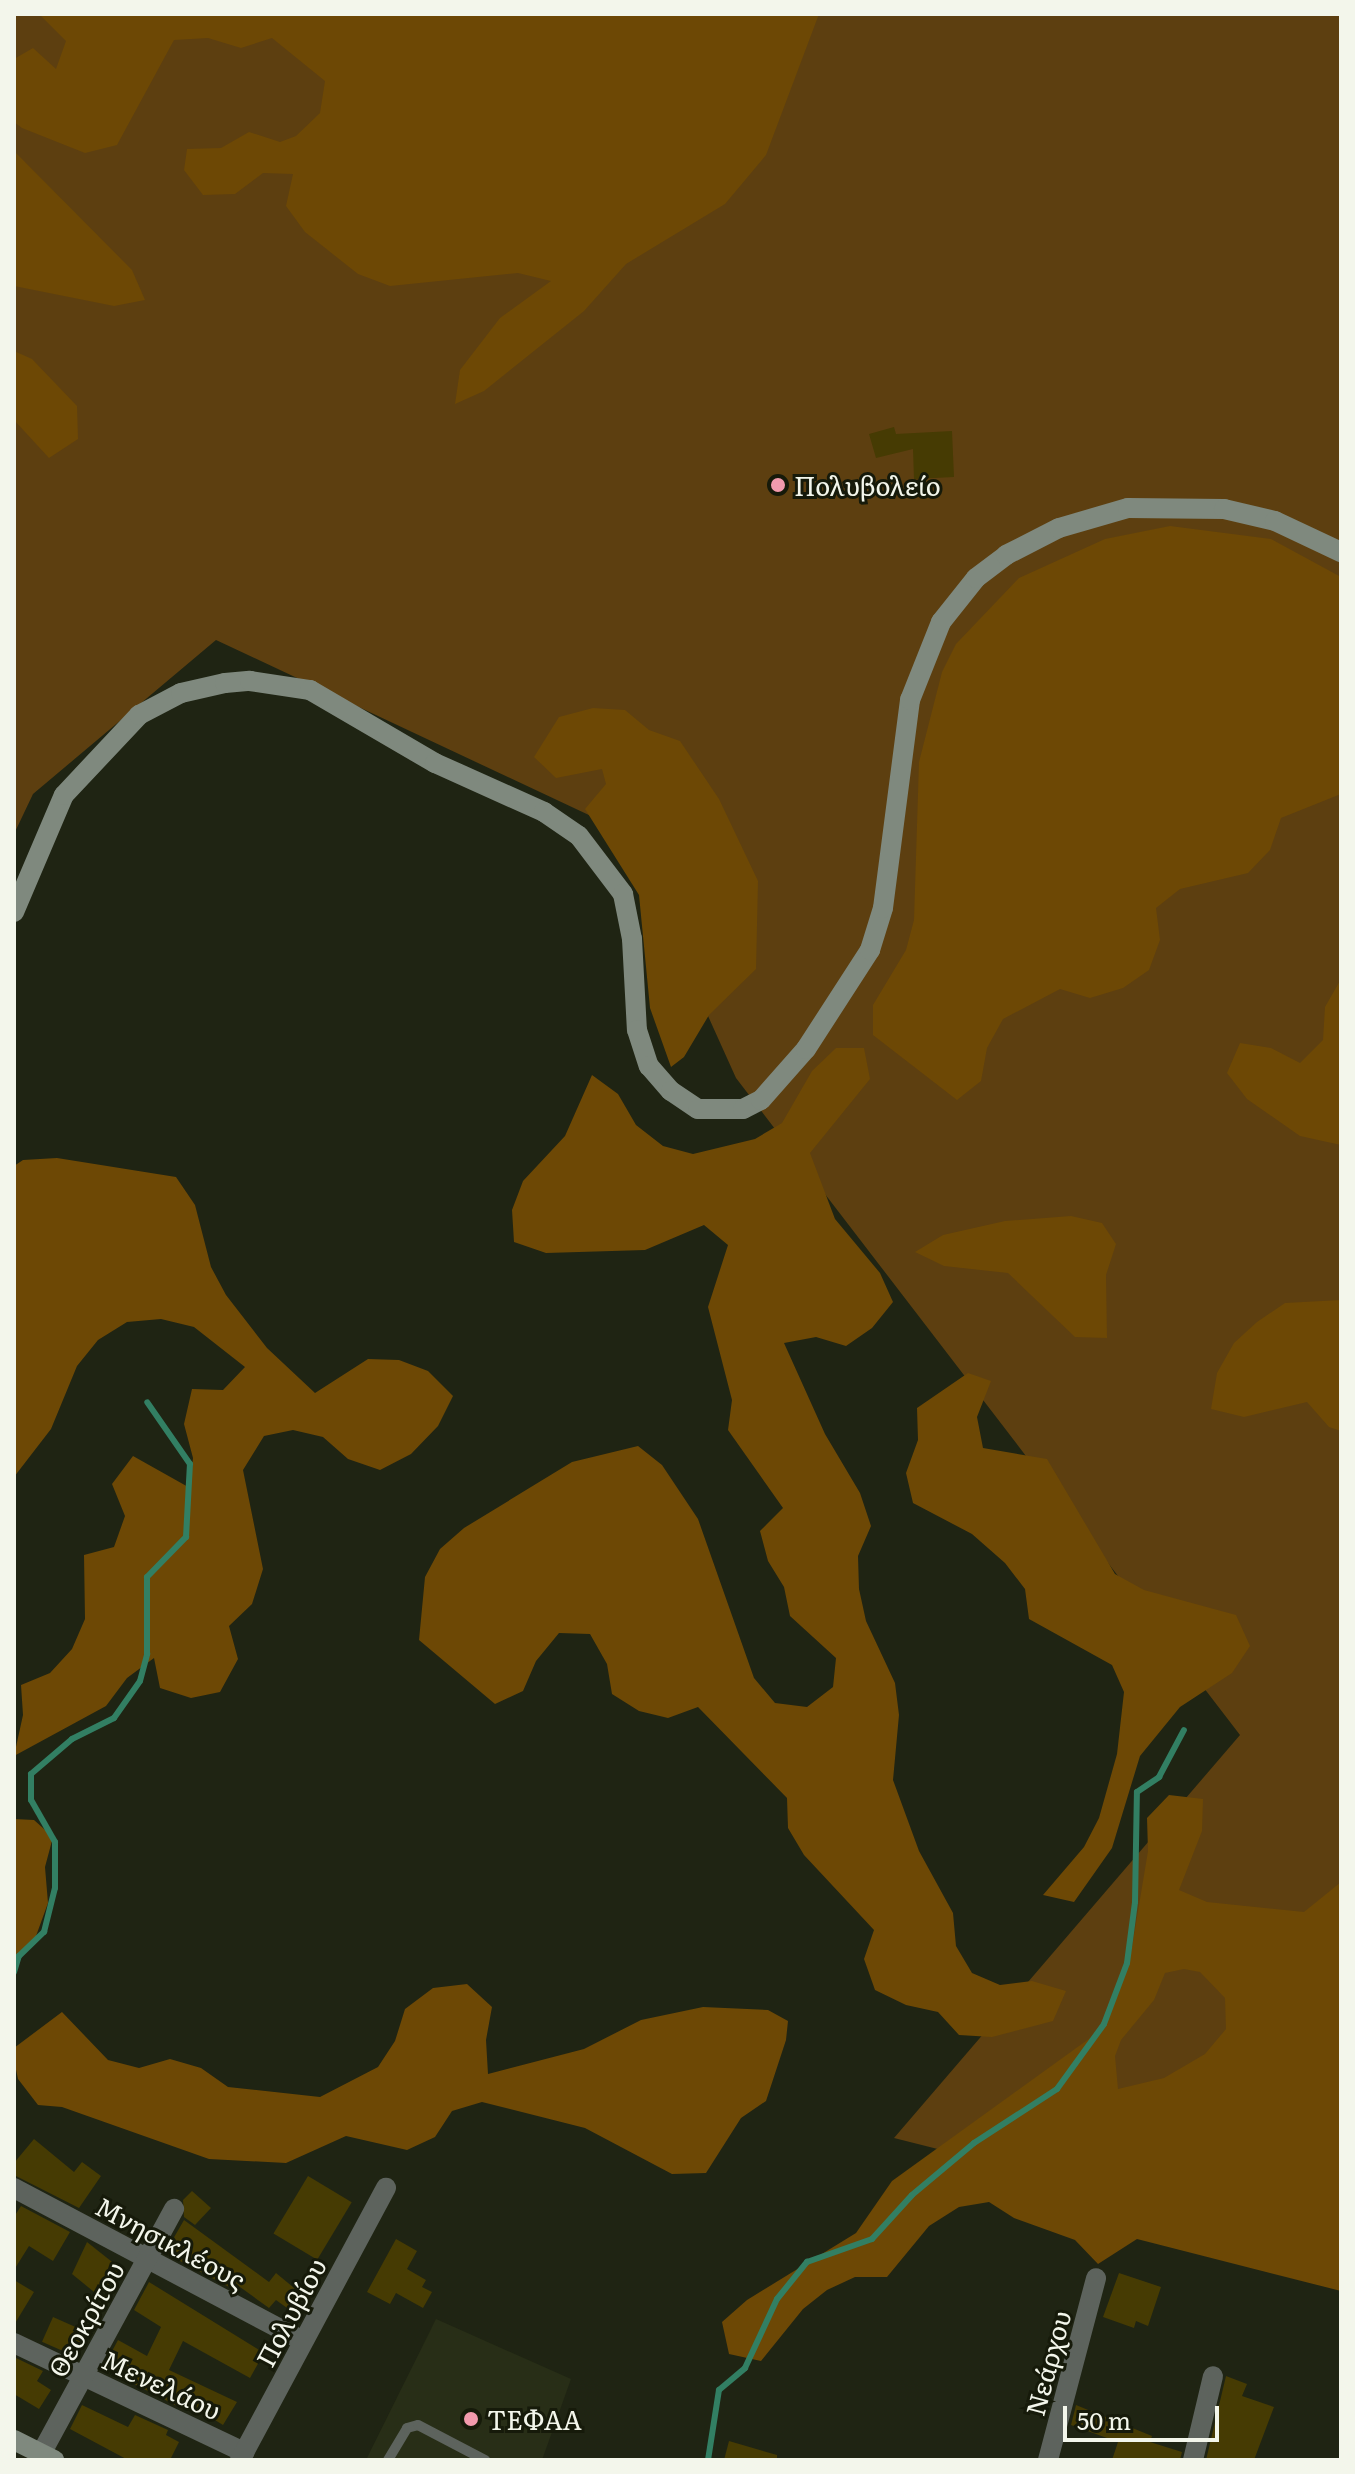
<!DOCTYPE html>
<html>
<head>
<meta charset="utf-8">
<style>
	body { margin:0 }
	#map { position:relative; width:1355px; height:2474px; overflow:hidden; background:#1f2413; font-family:Literata,serif }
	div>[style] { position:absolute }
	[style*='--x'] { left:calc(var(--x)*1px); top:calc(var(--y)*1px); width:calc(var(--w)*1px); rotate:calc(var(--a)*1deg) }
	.built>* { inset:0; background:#282e17 }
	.green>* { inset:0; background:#5d3f10 }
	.forest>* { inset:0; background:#6d4805 }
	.stream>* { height:6px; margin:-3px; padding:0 3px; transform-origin:3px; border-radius:3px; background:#327f63 }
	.building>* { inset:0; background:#463b03; transform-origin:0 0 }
	.lane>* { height:10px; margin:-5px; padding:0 5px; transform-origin:5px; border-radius:5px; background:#5d635d }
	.street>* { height:20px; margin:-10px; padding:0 10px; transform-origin:10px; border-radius:10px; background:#5d635d }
	.secondary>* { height:20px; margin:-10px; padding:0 10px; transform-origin:10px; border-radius:10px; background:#7f897e }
	.dots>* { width:22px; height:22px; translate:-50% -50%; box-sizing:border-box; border:4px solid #161a0a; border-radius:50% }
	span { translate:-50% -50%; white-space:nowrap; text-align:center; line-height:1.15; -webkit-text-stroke:6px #161a0a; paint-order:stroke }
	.poi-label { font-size:26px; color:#f3f6eb }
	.left { translate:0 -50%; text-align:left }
	.street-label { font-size:26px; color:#f3f6eb }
	.frame { position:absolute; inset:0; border:16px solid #f3f6eb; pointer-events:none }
	.scale { position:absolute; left:1063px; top:2406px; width:156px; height:36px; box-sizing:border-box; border:4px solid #f3f6eb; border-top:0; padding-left:10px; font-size:24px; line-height:28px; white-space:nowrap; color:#f3f6eb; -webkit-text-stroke:6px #161a0a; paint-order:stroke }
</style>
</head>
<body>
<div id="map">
	<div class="built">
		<i style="clip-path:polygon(436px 2319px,571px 2379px,542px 2460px,366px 2460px)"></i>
	</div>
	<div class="green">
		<i style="clip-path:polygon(14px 14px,1341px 14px,1341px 2251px,894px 2138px,1240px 1735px,736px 1078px,625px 832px,216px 640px,33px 794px,14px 834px)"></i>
	</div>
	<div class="forest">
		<i style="clip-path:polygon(39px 14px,819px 14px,766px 155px,725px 204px,626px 264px,584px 311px,484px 391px,455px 404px,460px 370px,500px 318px,551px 281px,518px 273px,390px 286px,358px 274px,305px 232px,286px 206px,293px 174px,263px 173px,235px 194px,203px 195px,184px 170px,187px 149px,221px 148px,249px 132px,280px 142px,296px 136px,320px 113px,325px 81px,272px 38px,241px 48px,208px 38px,174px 40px,117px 145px,85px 153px,22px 128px,14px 122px,14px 59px,33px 48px,56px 69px,66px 41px)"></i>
		<i style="clip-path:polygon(14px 151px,132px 270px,145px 300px,114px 306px,14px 286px)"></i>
		<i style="clip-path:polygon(14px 351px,32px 359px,77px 406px,78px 439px,49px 458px,14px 420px)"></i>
		<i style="clip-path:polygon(1170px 526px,1271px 539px,1341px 577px,1341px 794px,1281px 818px,1270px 850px,1248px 873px,1180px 889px,1156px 908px,1160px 940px,1149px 970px,1123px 988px,1090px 998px,1060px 989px,1003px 1019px,987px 1048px,981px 1081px,957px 1100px,873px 1035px,873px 1005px,906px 950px,914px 920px,919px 762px,942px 672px,956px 644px,1019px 578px,1105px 539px)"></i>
		<i style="clip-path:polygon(593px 708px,625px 710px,649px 730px,680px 741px,719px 799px,758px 881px,756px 969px,709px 1015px,684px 1057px,671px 1067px,650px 1008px,639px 895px,585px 809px,606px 784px,602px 769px,556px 778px,534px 757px,559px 717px)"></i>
		<i style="clip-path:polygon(1341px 979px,1341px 1145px,1300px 1136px,1247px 1099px,1227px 1073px,1240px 1043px,1271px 1048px,1300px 1063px,1323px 1040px,1325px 1007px)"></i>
		<i style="clip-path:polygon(836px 1048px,864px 1048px,870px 1079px,810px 1153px,835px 1219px,880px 1273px,893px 1302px,872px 1328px,846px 1346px,816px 1337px,784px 1343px,825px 1434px,860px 1493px,871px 1526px,858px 1556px,859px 1589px,866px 1621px,895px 1683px,899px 1715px,893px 1780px,919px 1851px,953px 1913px,956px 1946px,972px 1973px,1000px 1985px,1032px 1981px,1066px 1991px,1053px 2021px,992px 2037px,959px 2035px,938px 2012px,906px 2005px,875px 1990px,864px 1959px,874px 1930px,804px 1855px,788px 1828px,787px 1798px,698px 1707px,668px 1718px,639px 1711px,612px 1694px,607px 1664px,590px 1634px,559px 1633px,536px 1661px,523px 1691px,495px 1704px,419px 1640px,425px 1577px,440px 1549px,464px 1528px,572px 1462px,638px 1446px,662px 1465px,698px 1519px,754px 1678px,775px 1703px,807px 1707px,833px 1687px,836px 1658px,790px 1616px,784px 1587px,768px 1561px,760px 1531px,783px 1508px,728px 1430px,732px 1400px,708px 1307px,728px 1245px,704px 1225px,645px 1250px,546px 1253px,514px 1242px,512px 1210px,523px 1181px,565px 1136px,592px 1075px,618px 1094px,636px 1125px,663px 1146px,693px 1154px,755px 1139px,782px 1123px,812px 1071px)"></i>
		<i style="clip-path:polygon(57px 1158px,176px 1177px,195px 1205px,211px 1267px,226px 1295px,267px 1348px,315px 1393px,368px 1359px,399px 1360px,428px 1371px,453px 1396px,438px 1426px,411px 1454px,380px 1470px,348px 1459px,323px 1437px,293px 1430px,264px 1436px,243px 1470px,263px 1569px,252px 1604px,229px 1626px,238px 1659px,220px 1692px,191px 1698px,160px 1688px,154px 1658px,127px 1678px,106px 1706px,14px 1756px,23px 1715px,21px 1685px,50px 1673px,72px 1649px,85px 1619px,84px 1555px,114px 1547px,125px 1516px,112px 1484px,133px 1456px,190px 1488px,193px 1458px,184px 1424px,192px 1389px,223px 1390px,245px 1367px,194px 1327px,161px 1319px,127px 1322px,98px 1340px,77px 1366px,51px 1429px,14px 1477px,14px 1166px,23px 1160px)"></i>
		<i style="clip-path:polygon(1071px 1216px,1102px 1223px,1116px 1244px,1106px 1275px,1107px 1338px,1075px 1337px,1008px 1273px,944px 1266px,915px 1252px,943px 1235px,1005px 1221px)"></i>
		<i style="clip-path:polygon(1341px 1300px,1341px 1431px,1329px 1427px,1307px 1402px,1244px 1417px,1211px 1409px,1217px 1373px,1234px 1343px,1257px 1322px,1285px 1303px)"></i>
		<i style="clip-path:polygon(968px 1373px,991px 1381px,977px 1417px,983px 1448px,1047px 1459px,1115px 1574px,1144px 1590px,1236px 1615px,1250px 1646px,1232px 1673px,1180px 1707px,1140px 1756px,1112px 1848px,1074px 1902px,1043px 1895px,1084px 1847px,1099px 1818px,1117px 1754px,1124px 1692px,1112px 1665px,1029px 1619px,1025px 1589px,1005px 1563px,972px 1534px,913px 1503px,906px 1473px,918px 1440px,917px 1408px)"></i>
		<i style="clip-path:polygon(evenodd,1169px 1795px,1203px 1799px,1202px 1831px,1179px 1890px,1207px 1902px,1304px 1912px,1341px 1882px,1341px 2291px,1137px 2239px,1098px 2264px,1075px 2240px,1014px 2218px,989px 2202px,959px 2207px,929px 2226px,887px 2277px,855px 2277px,827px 2290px,803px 2309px,761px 2361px,729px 2354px,722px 2322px,747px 2300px,856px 2233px,892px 2181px,1097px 2033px,1132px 1947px,1148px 1851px,1147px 1818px,1169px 1795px,1184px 1969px,1200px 1972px,1225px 1998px,1226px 2029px,1205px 2054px,1164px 2078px,1118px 2089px,1115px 2056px,1121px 2040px,1154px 2000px,1165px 1973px,1184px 1969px)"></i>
		<i style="clip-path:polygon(14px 1819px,34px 1820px,53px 1837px,45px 1867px,48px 1903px,36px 1936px,14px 1962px)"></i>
		<i style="clip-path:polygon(467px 1984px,492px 2007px,486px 2040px,488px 2074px,584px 2049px,641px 2020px,703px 2007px,768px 2010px,788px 2021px,786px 2040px,766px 2101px,741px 2118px,706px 2173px,672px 2174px,585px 2128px,482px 2102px,452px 2111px,435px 2137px,407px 2150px,346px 2136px,286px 2163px,209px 2159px,62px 2107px,38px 2105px,18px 2079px,14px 2060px,14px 2048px,62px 2012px,108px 2060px,139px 2068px,170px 2059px,201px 2068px,228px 2087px,320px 2097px,378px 2067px,395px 2041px,405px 2009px,433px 1988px)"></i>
	</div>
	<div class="stream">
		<i style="--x:14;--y:1972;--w:17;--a:-73"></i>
		<i style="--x:19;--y:1956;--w:35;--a:-44"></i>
		<i style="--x:44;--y:1932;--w:45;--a:-76"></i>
		<i style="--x:55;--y:1888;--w:46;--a:-90"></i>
		<i style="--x:55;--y:1842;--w:48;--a:-119.7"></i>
		<i style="--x:31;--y:1800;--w:26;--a:-90"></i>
		<i style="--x:31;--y:1774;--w:54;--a:-40.5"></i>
		<i style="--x:72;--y:1739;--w:47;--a:-26.6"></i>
		<i style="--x:114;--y:1718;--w:45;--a:-54.9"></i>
		<i style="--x:140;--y:1681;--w:28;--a:-75"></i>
		<i style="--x:147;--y:1654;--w:77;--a:-90"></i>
		<i style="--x:147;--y:1577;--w:56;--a:-45.7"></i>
		<i style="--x:186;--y:1537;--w:73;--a:-86.9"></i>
		<i style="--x:190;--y:1464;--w:75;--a:-124.7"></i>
		<i style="--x:708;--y:2460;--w:71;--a:-81.1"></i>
		<i style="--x:719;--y:2390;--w:34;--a:-40"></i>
		<i style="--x:745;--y:2368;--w:76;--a:-65.1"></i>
		<i style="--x:777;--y:2299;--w:48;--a:-51"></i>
		<i style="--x:807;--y:2262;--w:69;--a:-19.5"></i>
		<i style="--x:872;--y:2239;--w:59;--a:-47.7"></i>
		<i style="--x:912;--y:2195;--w:81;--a:-40"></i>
		<i style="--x:974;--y:2143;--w:99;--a:-33"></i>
		<i style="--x:1057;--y:2089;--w:80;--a:-54.1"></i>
		<i style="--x:1104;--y:2024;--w:65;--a:-69.3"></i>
		<i style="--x:1127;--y:1963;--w:62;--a:-82.5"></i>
		<i style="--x:1135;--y:1902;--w:110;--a:-89"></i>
		<i style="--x:1137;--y:1792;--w:27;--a:-34"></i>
		<i style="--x:1159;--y:1777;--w:53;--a:-62"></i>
	</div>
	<div class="building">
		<i style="clip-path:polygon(894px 427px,896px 434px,952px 431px,954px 477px,914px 479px,913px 449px,876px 458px,869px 434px)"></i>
		<i style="clip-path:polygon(34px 2139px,74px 2172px,82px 2162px,101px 2176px,79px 2208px,14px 2175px,14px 2163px)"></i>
		<i style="left:308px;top:2176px;width:51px;height:67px;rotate:31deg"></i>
		<i style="clip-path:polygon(192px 2191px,211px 2208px,195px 2225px,184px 2217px,183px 2200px)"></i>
		<i style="clip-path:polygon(21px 2206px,70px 2232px,53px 2261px,29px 2246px,14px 2270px,14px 2217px)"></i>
		<i style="clip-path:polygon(184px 2220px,269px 2282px,276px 2273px,299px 2292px,287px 2308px,276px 2300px,269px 2308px,233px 2282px,229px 2287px,165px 2253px)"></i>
		<i style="clip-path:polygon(396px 2239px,417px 2251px,407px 2269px,426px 2280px,422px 2287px,432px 2292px,423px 2308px,396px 2293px,390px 2304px,367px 2292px)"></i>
		<i style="clip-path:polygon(87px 2242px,121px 2269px,99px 2296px,72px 2274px)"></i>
		<i style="clip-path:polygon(1119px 2273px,1161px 2287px,1148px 2326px,1136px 2321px,1134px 2328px,1103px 2317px)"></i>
		<i style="clip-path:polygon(14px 2280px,34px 2292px,14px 2325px)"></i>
		<i style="clip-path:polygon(149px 2282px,264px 2353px,250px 2378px,183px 2341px,169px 2370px,237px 2402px,223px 2425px,189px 2404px,179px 2407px,103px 2368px,118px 2340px,147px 2356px,161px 2327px,134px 2310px)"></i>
		<i style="left:53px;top:2317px;width:37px;height:27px;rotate:24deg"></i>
		<i style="clip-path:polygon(14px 2357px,43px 2371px,37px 2381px,51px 2390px,39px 2409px,14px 2394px)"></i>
		<i style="clip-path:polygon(1226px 2376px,1247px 2384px,1242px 2396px,1274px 2407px,1254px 2460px,1206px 2460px)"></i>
		<i style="clip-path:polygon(82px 2405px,128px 2427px,135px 2415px,168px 2430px,166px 2435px,179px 2442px,170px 2460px,128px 2460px,70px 2429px)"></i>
		<i style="clip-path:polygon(1076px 2405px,1152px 2436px,1150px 2442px,1182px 2452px,1180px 2460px,1112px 2460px,1118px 2442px,1071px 2425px)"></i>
		<i style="clip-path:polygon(729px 2441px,777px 2455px,777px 2460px,724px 2460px)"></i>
	</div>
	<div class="lane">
		<i style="--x:388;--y:2460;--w:37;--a:-59"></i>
		<i style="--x:407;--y:2428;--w:11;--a:-15"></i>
		<i style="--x:418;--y:2425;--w:76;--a:27.6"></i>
	</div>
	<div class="street">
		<i style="--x:14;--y:2188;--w:327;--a:27.9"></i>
		<i style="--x:14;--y:2343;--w:255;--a:25.4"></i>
		<i style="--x:41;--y:2454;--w:279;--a:-61.5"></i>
		<i style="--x:240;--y:2460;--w:309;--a:-61.8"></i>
		<i style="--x:1048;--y:2460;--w:188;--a:-75.2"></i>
		<i style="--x:1193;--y:2460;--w:86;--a:-76.6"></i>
	</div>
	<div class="secondary">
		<i style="--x:14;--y:912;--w:127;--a:-66.9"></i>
		<i style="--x:64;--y:795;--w:110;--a:-46.8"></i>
		<i style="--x:139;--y:715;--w:47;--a:-27.6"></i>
		<i style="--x:181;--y:693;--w:45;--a:-12.8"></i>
		<i style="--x:225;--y:683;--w:25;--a:-5"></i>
		<i style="--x:250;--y:681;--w:61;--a:8.5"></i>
		<i style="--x:310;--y:690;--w:145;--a:30.3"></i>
		<i style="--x:435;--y:763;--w:120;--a:24.2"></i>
		<i style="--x:544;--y:812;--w:42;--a:34.4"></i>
		<i style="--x:579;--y:836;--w:73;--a:52.8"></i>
		<i style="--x:623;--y:894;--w:46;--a:78.7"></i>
		<i style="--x:632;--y:939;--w:91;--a:86.9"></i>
		<i style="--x:637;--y:1030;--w:38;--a:72"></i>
		<i style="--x:649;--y:1066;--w:33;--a:49"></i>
		<i style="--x:671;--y:1091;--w:32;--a:34"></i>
		<i style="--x:698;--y:1109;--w:45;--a:0"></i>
		<i style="--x:743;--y:1109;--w:20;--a:-27"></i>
		<i style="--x:761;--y:1100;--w:68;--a:-48.6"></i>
		<i style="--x:806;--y:1049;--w:118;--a:-57.1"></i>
		<i style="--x:870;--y:950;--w:44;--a:-72.8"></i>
		<i style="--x:883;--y:908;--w:210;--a:-82.6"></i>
		<i style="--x:910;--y:700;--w:84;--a:-68.3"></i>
		<i style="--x:941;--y:622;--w:56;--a:-51.5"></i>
		<i style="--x:976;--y:578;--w:38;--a:-37"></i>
		<i style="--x:1006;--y:555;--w:59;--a:-27"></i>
		<i style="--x:1059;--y:528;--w:72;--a:-16.2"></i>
		<i style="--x:1128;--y:508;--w:96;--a:0.6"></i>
		<i style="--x:1224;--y:509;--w:52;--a:13.2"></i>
		<i style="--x:1275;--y:521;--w:73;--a:25.2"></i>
		<i style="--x:14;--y:2440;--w:45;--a:26.6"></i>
	</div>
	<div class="dots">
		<i style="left:778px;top:485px;background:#f29aad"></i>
		<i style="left:471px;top:2419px;background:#f29aad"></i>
	</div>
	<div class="poi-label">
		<span class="left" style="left:794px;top:485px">Πολυβολείο</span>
		<span class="left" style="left:487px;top:2419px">ΤΕΦΑΑ</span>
	</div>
	<div class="street-label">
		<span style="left:171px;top:2242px;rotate:28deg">Μνησικλέους</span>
		<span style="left:290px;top:2312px;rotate:-62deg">Πολυβίου</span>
		<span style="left:85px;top:2319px;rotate:-61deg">Θεοκρίτου</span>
		<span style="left:1047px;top:2363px;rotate:-75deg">Νεάρχου</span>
		<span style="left:162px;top:2384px;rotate:25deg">Μενελάου</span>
	</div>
	<div class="frame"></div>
	<div class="scale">50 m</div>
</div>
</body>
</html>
